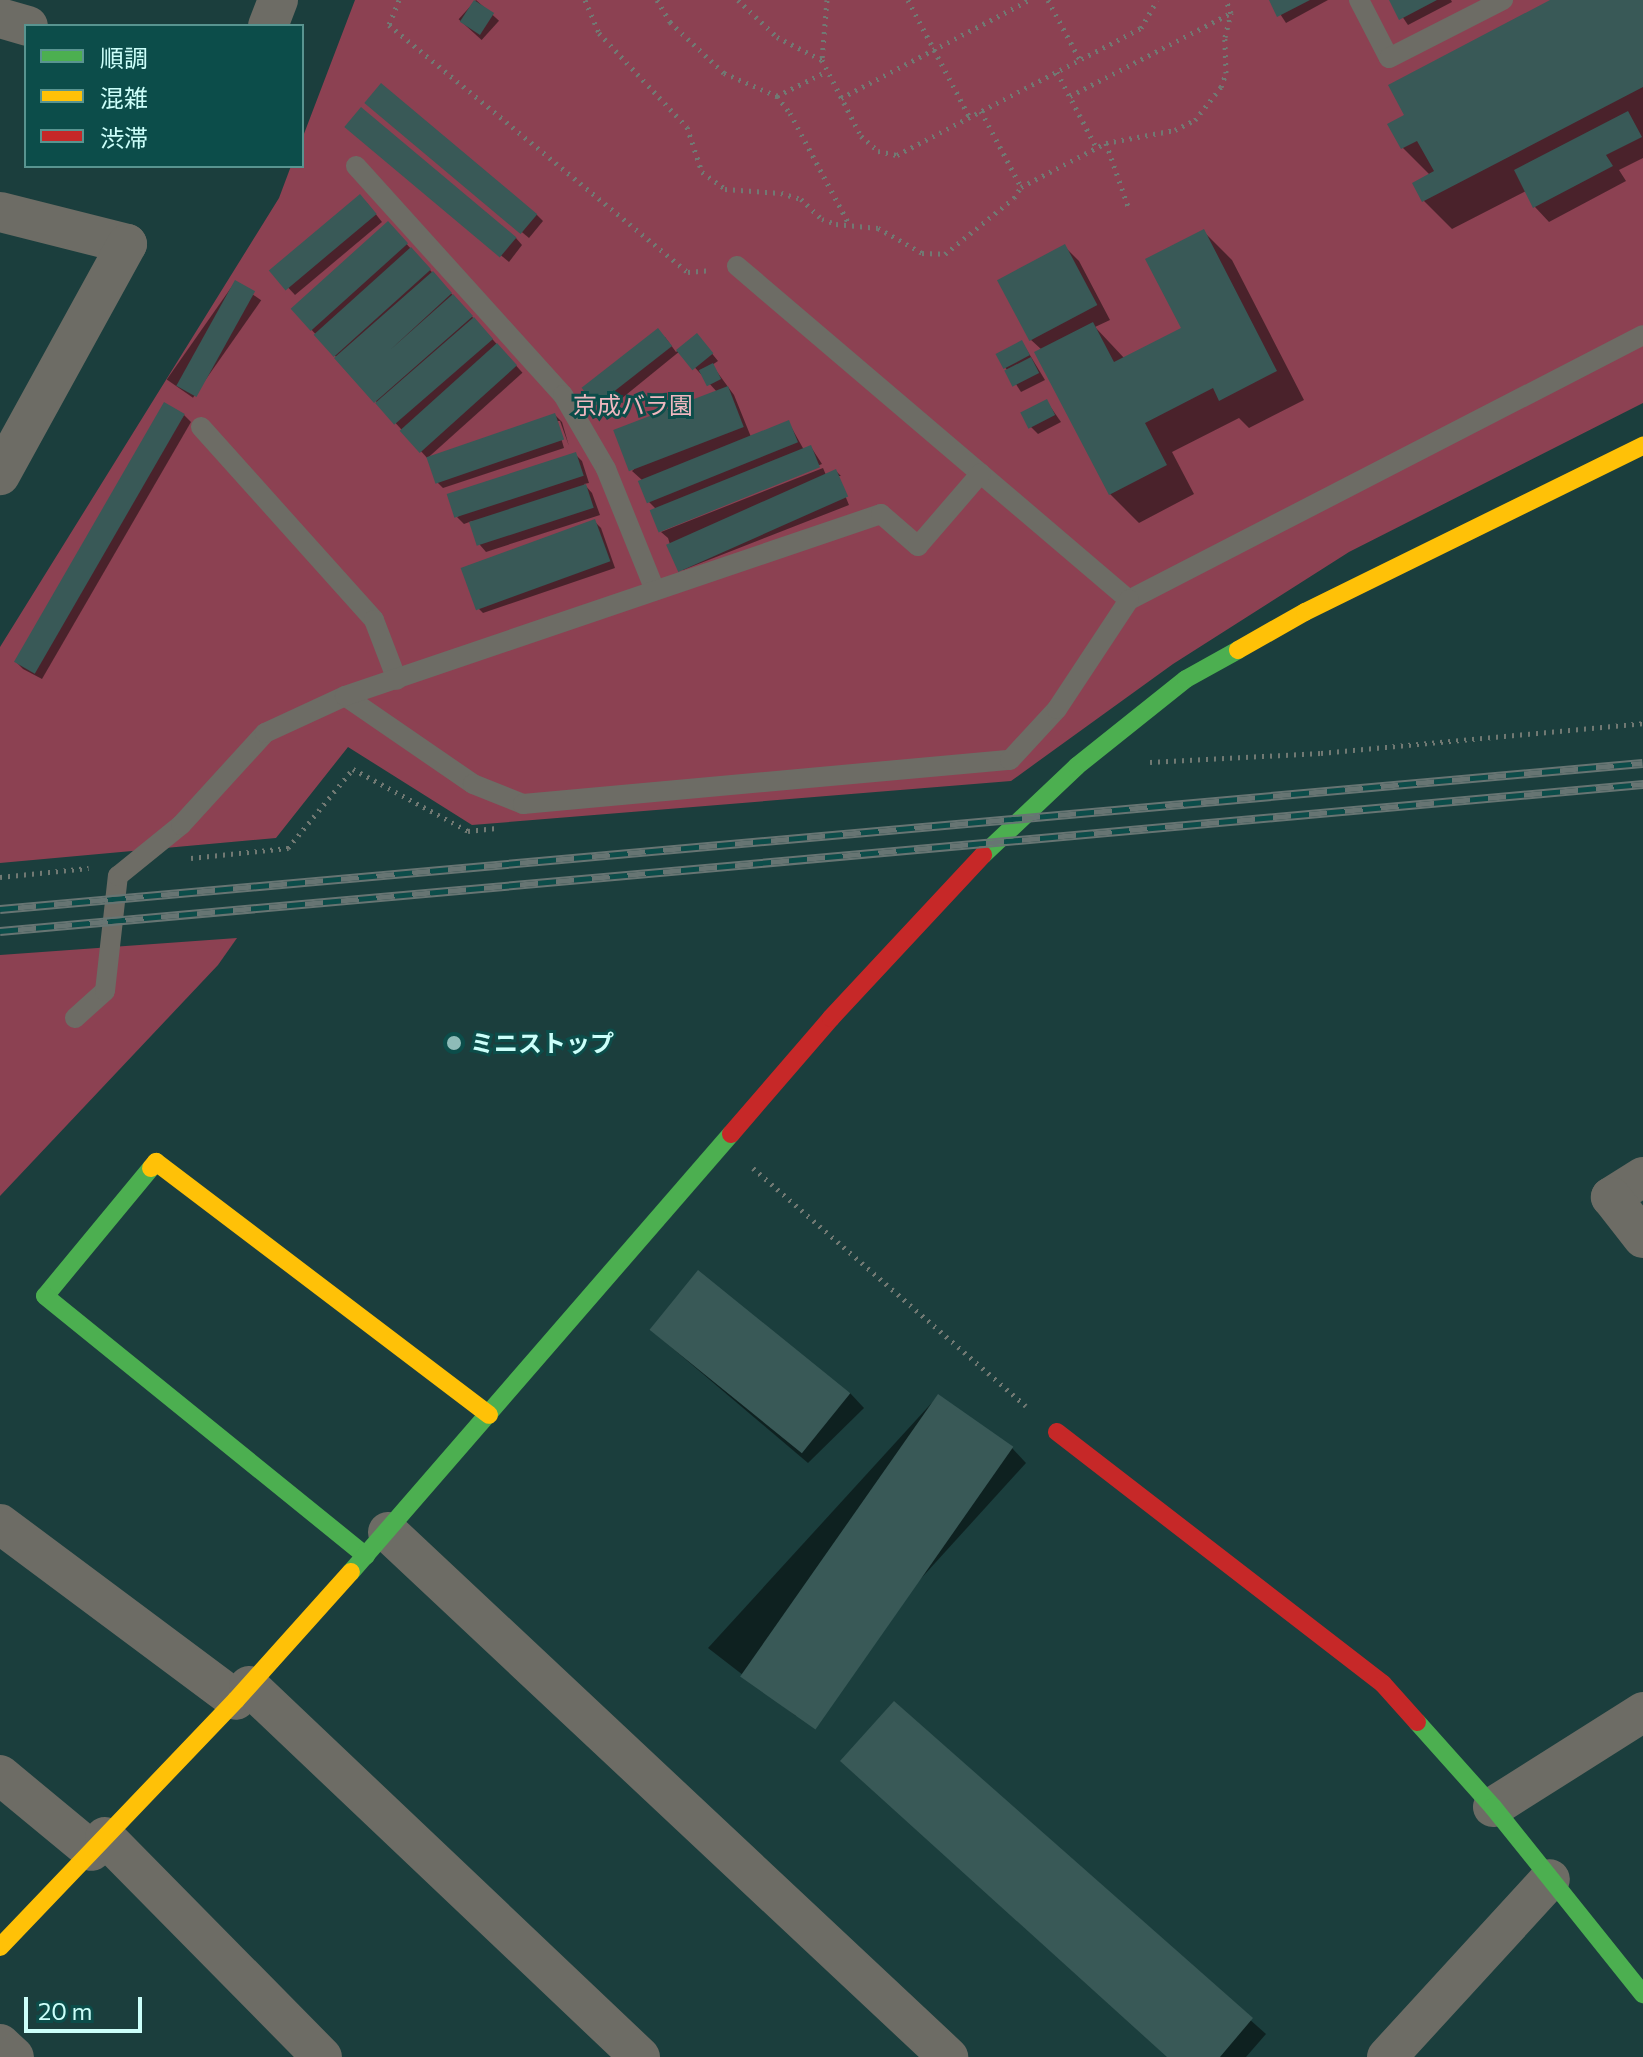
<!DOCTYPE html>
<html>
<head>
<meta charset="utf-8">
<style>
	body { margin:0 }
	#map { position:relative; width:1643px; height:2057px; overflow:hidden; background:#1b3e3d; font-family:Commissioner,"Noto Sans JP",sans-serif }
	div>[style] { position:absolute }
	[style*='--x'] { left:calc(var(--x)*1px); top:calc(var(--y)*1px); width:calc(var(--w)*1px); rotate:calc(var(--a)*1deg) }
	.green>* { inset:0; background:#8c4152 }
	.shadow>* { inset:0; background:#0007; transform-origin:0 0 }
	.building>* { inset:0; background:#395957; transform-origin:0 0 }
	.path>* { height:5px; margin-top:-2.5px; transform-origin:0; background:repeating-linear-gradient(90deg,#717973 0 2px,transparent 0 8px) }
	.lane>* { height:20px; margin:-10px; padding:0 10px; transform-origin:10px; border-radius:10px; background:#6d6c65 }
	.street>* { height:40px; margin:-20px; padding:0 20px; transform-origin:20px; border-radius:20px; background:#6d6c65 }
	.fast>* { height:18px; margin:-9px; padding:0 9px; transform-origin:9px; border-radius:9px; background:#4caf50 }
	.slow>* { height:18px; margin:-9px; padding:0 9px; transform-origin:9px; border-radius:9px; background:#ffc107 }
	.jam>* { height:18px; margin:-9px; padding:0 9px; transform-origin:9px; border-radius:9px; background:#c62828 }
	.rail>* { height:9px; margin-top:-4.5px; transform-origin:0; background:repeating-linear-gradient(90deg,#0c4d4a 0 18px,#677573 0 36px); box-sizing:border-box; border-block:2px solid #677573 }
	.dots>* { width:22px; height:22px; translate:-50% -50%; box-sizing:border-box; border:4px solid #0c4d4a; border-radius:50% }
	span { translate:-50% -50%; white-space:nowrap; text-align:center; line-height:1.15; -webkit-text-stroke:6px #0c4d4a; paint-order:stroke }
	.park-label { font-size:24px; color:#efb7bf }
	.poi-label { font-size:24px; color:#ccfffa; font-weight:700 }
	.left { translate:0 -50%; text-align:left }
	.legend { position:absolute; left:24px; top:24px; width:280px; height:144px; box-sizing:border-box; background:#0c4d4a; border:2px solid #599490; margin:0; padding:10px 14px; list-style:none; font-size:24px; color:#ccfffa }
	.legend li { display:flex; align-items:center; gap:16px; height:40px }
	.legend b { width:40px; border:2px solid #599490 }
	.scale { position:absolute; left:24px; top:1997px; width:118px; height:36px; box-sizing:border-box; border:4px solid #ccfffa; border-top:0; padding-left:10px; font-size:24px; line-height:28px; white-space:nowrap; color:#ccfffa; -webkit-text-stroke:6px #0c4d4a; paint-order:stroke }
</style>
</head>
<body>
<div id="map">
	<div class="green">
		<i style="clip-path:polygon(355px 0,1643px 0,1643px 403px,1349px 552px,1173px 664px,1011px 781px,472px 825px,348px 747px,276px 838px,0 863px,0 647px,279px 198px,291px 166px,302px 166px,302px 139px)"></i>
		<i style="clip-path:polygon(237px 938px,218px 965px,0 1196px,0 955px)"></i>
	</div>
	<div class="shadow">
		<i style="left:476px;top:0;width:31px;height:26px;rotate:42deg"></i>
		<i style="clip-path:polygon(1271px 0,1328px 0,1286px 23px)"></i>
		<i style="clip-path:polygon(1391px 0,1451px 0,1452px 2px,1408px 25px)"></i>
		<i style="clip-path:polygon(1554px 0,1643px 0,1643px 158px,1619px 170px,1626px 181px,1549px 222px,1535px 207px,1526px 191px,1452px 229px,1423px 200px,1430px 175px,1403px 148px,1407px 116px)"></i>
		<i style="clip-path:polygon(374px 109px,536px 214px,543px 221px,529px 238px)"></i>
		<i style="clip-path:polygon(354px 134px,516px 238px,522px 245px,509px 262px)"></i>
		<i style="clip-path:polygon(367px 203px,382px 222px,295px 295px,272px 270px)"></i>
		<i style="left:394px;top:230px;width:192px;height:128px;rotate:48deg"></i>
		<i style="clip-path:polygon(1204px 232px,1232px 260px,1304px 400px,1249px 428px,1239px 418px,1172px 452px,1194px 494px,1139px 523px,1110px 494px,1042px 350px,1030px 339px,1065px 247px,1079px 261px,1110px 320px,1095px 327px,1125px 359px,1184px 329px)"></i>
		<i style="left:235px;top:282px;width:32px;height:119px;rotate:35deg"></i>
		<i style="clip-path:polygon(697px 335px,718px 361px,712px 365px,734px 395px,751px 437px,789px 423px,804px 450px,811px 447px,822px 464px,660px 528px,656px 509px,648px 501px,642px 480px,632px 471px,717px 392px,680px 351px,605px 412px,585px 390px,665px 337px,676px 352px)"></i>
		<i style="clip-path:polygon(1022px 342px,1045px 380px,1021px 392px,1005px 367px)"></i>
		<i style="clip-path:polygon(1047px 402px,1061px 422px,1038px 434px,1031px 427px)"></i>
		<i style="clip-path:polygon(184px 415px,191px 422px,42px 679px,23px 669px,16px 662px)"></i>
		<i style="clip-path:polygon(555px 415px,562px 422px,569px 446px,560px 421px,556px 421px,564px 448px,443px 488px,436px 481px)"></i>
		<i style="clip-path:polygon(575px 454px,582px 461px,589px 483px,584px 484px,592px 493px,600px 515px,486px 552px,480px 545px,472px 521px,464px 524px,457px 517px)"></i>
		<i style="clip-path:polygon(823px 468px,826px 475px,836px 471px,841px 476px,837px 476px,849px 505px,683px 570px,676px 564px,668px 538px,661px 532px)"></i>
		<i style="clip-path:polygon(594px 521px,601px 528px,615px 568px,483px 613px,476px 606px)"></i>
		<i style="clip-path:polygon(651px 1330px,850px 1393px,864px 1408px,808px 1463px)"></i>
		<i style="clip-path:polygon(938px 1396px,1012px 1448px,1026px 1463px,796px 1716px,708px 1648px)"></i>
		<i style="clip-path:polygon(894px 1704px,1266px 2034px,1246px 2057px,1168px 2057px)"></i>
	</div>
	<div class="building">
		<i style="left:474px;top:0;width:24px;height:26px;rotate:33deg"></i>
		<i style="clip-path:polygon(1269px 0,1310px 0,1277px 17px)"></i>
		<i style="clip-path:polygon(1389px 0,1437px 0,1399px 20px)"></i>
		<i style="clip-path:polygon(1550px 0,1643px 0,1643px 87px,1422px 202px,1412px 183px,1434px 171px,1417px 141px,1401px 149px,1387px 124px,1404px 115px,1388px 85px)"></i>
		<i style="left:381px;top:83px;width:204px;height:26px;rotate:40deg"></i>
		<i style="left:361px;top:107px;width:203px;height:26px;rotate:40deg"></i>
		<i style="clip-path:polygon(1628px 111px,1642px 137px,1606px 155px,1613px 166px,1533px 208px,1514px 170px)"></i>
		<i style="left:360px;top:194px;width:26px;height:119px;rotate:50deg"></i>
		<i style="left:388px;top:221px;width:30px;height:131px;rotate:48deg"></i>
		<i style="clip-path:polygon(1204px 229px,1277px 371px,1219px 401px,1213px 388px,1145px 423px,1167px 465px,1109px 495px,1034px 352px,1093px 322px,1114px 362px,1181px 328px,1145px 259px)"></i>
		<i style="left:1065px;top:244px;width:69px;height:77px;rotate:62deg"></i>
		<i style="left:411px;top:247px;width:30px;height:131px;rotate:48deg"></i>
		<i style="clip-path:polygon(433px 271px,452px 293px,390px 350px,453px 294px,473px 316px,374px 403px,334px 358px)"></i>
		<i style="left:235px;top:280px;width:23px;height:121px;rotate:29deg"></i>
		<i style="left:474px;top:317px;width:29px;height:131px;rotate:49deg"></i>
		<i style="left:658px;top:328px;width:23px;height:97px;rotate:52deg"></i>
		<i style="left:697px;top:333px;width:26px;height:27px;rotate:51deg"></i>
		<i style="left:1022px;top:340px;width:17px;height:30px;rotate:62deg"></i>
		<i style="left:497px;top:343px;width:30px;height:131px;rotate:48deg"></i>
		<i style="left:1031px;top:357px;width:18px;height:30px;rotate:63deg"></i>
		<i style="left:713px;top:363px;width:18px;height:16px;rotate:63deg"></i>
		<i style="left:728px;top:386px;width:44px;height:123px;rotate:69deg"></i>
		<i style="left:1047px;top:399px;width:18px;height:30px;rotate:63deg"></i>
		<i style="left:164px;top:402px;width:24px;height:300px;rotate:30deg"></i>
		<i style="left:555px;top:413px;width:28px;height:136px;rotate:71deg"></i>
		<i style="left:789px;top:420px;width:24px;height:163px;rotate:68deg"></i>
		<i style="left:811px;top:445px;width:24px;height:174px;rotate:68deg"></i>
		<i style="left:576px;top:452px;width:25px;height:136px;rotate:72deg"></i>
		<i style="left:836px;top:469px;width:30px;height:186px;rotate:66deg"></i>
		<i style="left:586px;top:484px;width:25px;height:123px;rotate:72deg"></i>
		<i style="left:595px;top:519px;width:45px;height:143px;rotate:70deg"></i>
		<i style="left:698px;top:1270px;width:196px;height:77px;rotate:39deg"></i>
		<i style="left:938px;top:1394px;width:92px;height:345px;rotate:35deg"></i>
		<i style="clip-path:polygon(894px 1701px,1253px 2018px,1220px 2057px,1167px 2057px,840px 1761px)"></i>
	</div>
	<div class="path">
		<i style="--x:399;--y:0;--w:27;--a:112"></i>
		<i style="--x:389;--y:25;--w:388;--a:39.6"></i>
		<i style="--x:688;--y:272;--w:21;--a:-5"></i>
		<i style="--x:585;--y:0;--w:36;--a:67"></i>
		<i style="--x:599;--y:33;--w:129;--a:46.9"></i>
		<i style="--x:687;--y:127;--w:47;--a:71.6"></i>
		<i style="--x:702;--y:172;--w:29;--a:36"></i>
		<i style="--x:725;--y:189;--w:56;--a:4.1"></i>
		<i style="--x:781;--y:193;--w:21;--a:17"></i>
		<i style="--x:801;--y:199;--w:29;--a:44"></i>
		<i style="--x:822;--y:219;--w:15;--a:20"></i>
		<i style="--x:836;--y:224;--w:42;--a:5.4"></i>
		<i style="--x:878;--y:228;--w:51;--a:29.6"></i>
		<i style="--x:922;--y:253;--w:23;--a:2"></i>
		<i style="--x:945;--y:254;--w:89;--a:-39.1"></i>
		<i style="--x:1014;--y:198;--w:13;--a:-58"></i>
		<i style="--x:657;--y:0;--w:26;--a:59"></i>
		<i style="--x:670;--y:22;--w:74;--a:43.4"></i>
		<i style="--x:724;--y:73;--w:58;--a:23.5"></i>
		<i style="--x:777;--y:96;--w:56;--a:-26.6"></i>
		<i style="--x:738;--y:0;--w:54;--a:43.5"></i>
		<i style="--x:777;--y:37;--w:51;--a:27.1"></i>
		<i style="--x:827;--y:0;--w:60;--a:94.8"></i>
		<i style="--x:822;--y:60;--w:85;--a:62.8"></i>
		<i style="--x:861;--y:136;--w:23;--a:41"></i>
		<i style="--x:878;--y:151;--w:19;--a:12"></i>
		<i style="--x:897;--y:155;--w:275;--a:-27.5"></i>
		<i style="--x:1141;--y:28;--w:32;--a:-60"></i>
		<i style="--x:908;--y:0;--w:133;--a:62.3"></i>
		<i style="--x:1048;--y:0;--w:68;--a:61.9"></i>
		<i style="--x:1057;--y:72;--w:85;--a:62.5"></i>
		<i style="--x:777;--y:96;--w:21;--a:53"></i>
		<i style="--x:790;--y:113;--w:126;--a:62"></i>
		<i style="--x:1070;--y:96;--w:181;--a:-27.3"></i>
		<i style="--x:841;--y:98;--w:212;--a:-27.5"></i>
		<i style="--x:981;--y:111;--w:86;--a:62.2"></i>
		<i style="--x:1021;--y:187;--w:96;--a:-27.4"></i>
		<i style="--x:1106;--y:143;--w:70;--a:-10.7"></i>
		<i style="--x:1175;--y:130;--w:22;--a:-27"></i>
		<i style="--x:1195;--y:120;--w:42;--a:-51.8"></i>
		<i style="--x:1221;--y:87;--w:15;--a:-70"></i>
		<i style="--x:1226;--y:73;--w:36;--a:-92"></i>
		<i style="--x:1225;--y:37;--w:25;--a:-76"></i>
		<i style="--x:1231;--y:13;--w:14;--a:-111"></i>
		<i style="--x:1106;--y:143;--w:67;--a:70.8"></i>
		<i style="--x:1150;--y:762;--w:171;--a:-3"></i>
		<i style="--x:1321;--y:753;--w:323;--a:-5.3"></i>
		<i style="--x:191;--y:858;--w:98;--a:-5.9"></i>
		<i style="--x:288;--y:848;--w:102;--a:-50.6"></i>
		<i style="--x:353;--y:769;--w:131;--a:28.3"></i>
		<i style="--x:468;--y:831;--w:31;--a:-6"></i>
		<i style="--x:0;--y:877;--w:89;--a:-5.8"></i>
		<i style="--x:753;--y:1168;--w:362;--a:41.1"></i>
	</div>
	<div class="lane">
		<i style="--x:1359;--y:0;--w:65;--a:62.7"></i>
		<i style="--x:1389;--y:58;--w:128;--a:-27"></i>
		<i style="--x:356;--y:166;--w:309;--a:47.9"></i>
		<i style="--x:563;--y:395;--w:86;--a:59.8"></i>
		<i style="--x:606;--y:469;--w:131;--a:68"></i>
		<i style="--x:737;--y:266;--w:515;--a:40.43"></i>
		<i style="--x:1129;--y:600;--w:578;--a:-27.27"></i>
		<i style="--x:201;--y:427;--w:259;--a:48.1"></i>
		<i style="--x:374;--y:620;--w:64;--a:69"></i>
		<i style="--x:345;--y:696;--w:155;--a:34.5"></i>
		<i style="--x:473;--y:784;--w:54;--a:21.8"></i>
		<i style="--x:523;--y:804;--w:489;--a:-5.2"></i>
		<i style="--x:1010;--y:760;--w:69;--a:-47.3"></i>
		<i style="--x:1057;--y:709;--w:131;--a:-56.6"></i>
		<i style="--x:75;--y:1018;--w:40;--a:-42"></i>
		<i style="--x:105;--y:991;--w:116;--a:-83.6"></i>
		<i style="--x:118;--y:876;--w:81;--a:-39"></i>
		<i style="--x:181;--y:825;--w:125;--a:-47.6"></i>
		<i style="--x:265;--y:733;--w:88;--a:-24.8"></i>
		<i style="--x:345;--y:696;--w:566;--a:-18.76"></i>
		<i style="--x:881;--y:514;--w:49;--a:40.9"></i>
		<i style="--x:918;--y:546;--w:96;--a:-49.2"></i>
	</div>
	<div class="street">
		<i style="--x:0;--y:18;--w:29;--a:16"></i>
		<i style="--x:268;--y:26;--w:28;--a:-69"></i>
		<i style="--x:0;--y:212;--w:131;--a:14.1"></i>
		<i style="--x:127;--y:244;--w:264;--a:118.8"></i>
		<i style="--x:1643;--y:1177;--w:38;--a:148"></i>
		<i style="--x:1611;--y:1197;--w:52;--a:52"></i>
		<i style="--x:0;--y:1524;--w:294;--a:36.7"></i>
		<i style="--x:388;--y:1532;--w:768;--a:43.15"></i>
		<i style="--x:249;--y:1686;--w:539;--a:43.5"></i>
		<i style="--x:0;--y:1775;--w:119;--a:39.6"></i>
		<i style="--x:1493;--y:1807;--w:178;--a:-32.3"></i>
		<i style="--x:105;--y:1837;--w:309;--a:45.4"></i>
		<i style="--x:0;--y:2044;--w:19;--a:43"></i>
		<i style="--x:1387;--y:2057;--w:241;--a:-47.5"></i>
	</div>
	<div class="fast">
		<i style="--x:983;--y:855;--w:129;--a:-43.4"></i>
		<i style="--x:1077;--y:766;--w:139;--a:-38.6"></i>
		<i style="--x:1186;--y:679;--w:60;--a:-29.1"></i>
		<i style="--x:151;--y:1168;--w:166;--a:129.6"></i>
		<i style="--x:45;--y:1296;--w:413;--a:39"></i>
		<i style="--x:351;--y:1572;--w:580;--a:-49.06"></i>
		<i style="--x:1417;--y:1722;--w:114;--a:48.2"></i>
		<i style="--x:1493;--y:1807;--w:240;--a:51.3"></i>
	</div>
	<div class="slow">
		<i style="--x:1238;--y:650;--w:77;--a:-29.6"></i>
		<i style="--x:1305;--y:612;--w:377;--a:-26.2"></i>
		<i style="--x:151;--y:1168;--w:8;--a:-50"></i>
		<i style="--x:156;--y:1162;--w:418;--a:37.2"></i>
		<i style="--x:0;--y:1947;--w:342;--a:-46.3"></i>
		<i style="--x:236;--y:1700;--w:172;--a:-48.1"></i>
	</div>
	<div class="jam">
		<i style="--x:731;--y:1134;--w:153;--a:-49.2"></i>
		<i style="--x:831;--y:1018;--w:223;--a:-47"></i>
		<i style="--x:1057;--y:1432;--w:412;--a:37.7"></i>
		<i style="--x:1383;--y:1684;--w:51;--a:48.2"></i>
	</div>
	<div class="rail">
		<i style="--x:0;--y:909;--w:1649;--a:-5.08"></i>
		<i style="--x:0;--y:931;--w:1650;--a:-5.11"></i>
	</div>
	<div class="dots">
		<i style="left:454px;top:1043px;background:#8ebbb8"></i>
	</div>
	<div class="park-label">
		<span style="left:633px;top:405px">京成バラ園</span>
	</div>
	<div class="poi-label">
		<span class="left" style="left:470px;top:1043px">ミニストップ</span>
	</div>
	<ul class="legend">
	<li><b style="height:10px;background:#4caf50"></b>順調</li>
	<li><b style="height:10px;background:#ffc107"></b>混雑</li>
	<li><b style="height:10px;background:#c62828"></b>渋滞</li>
	</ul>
	<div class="scale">20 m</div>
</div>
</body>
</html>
